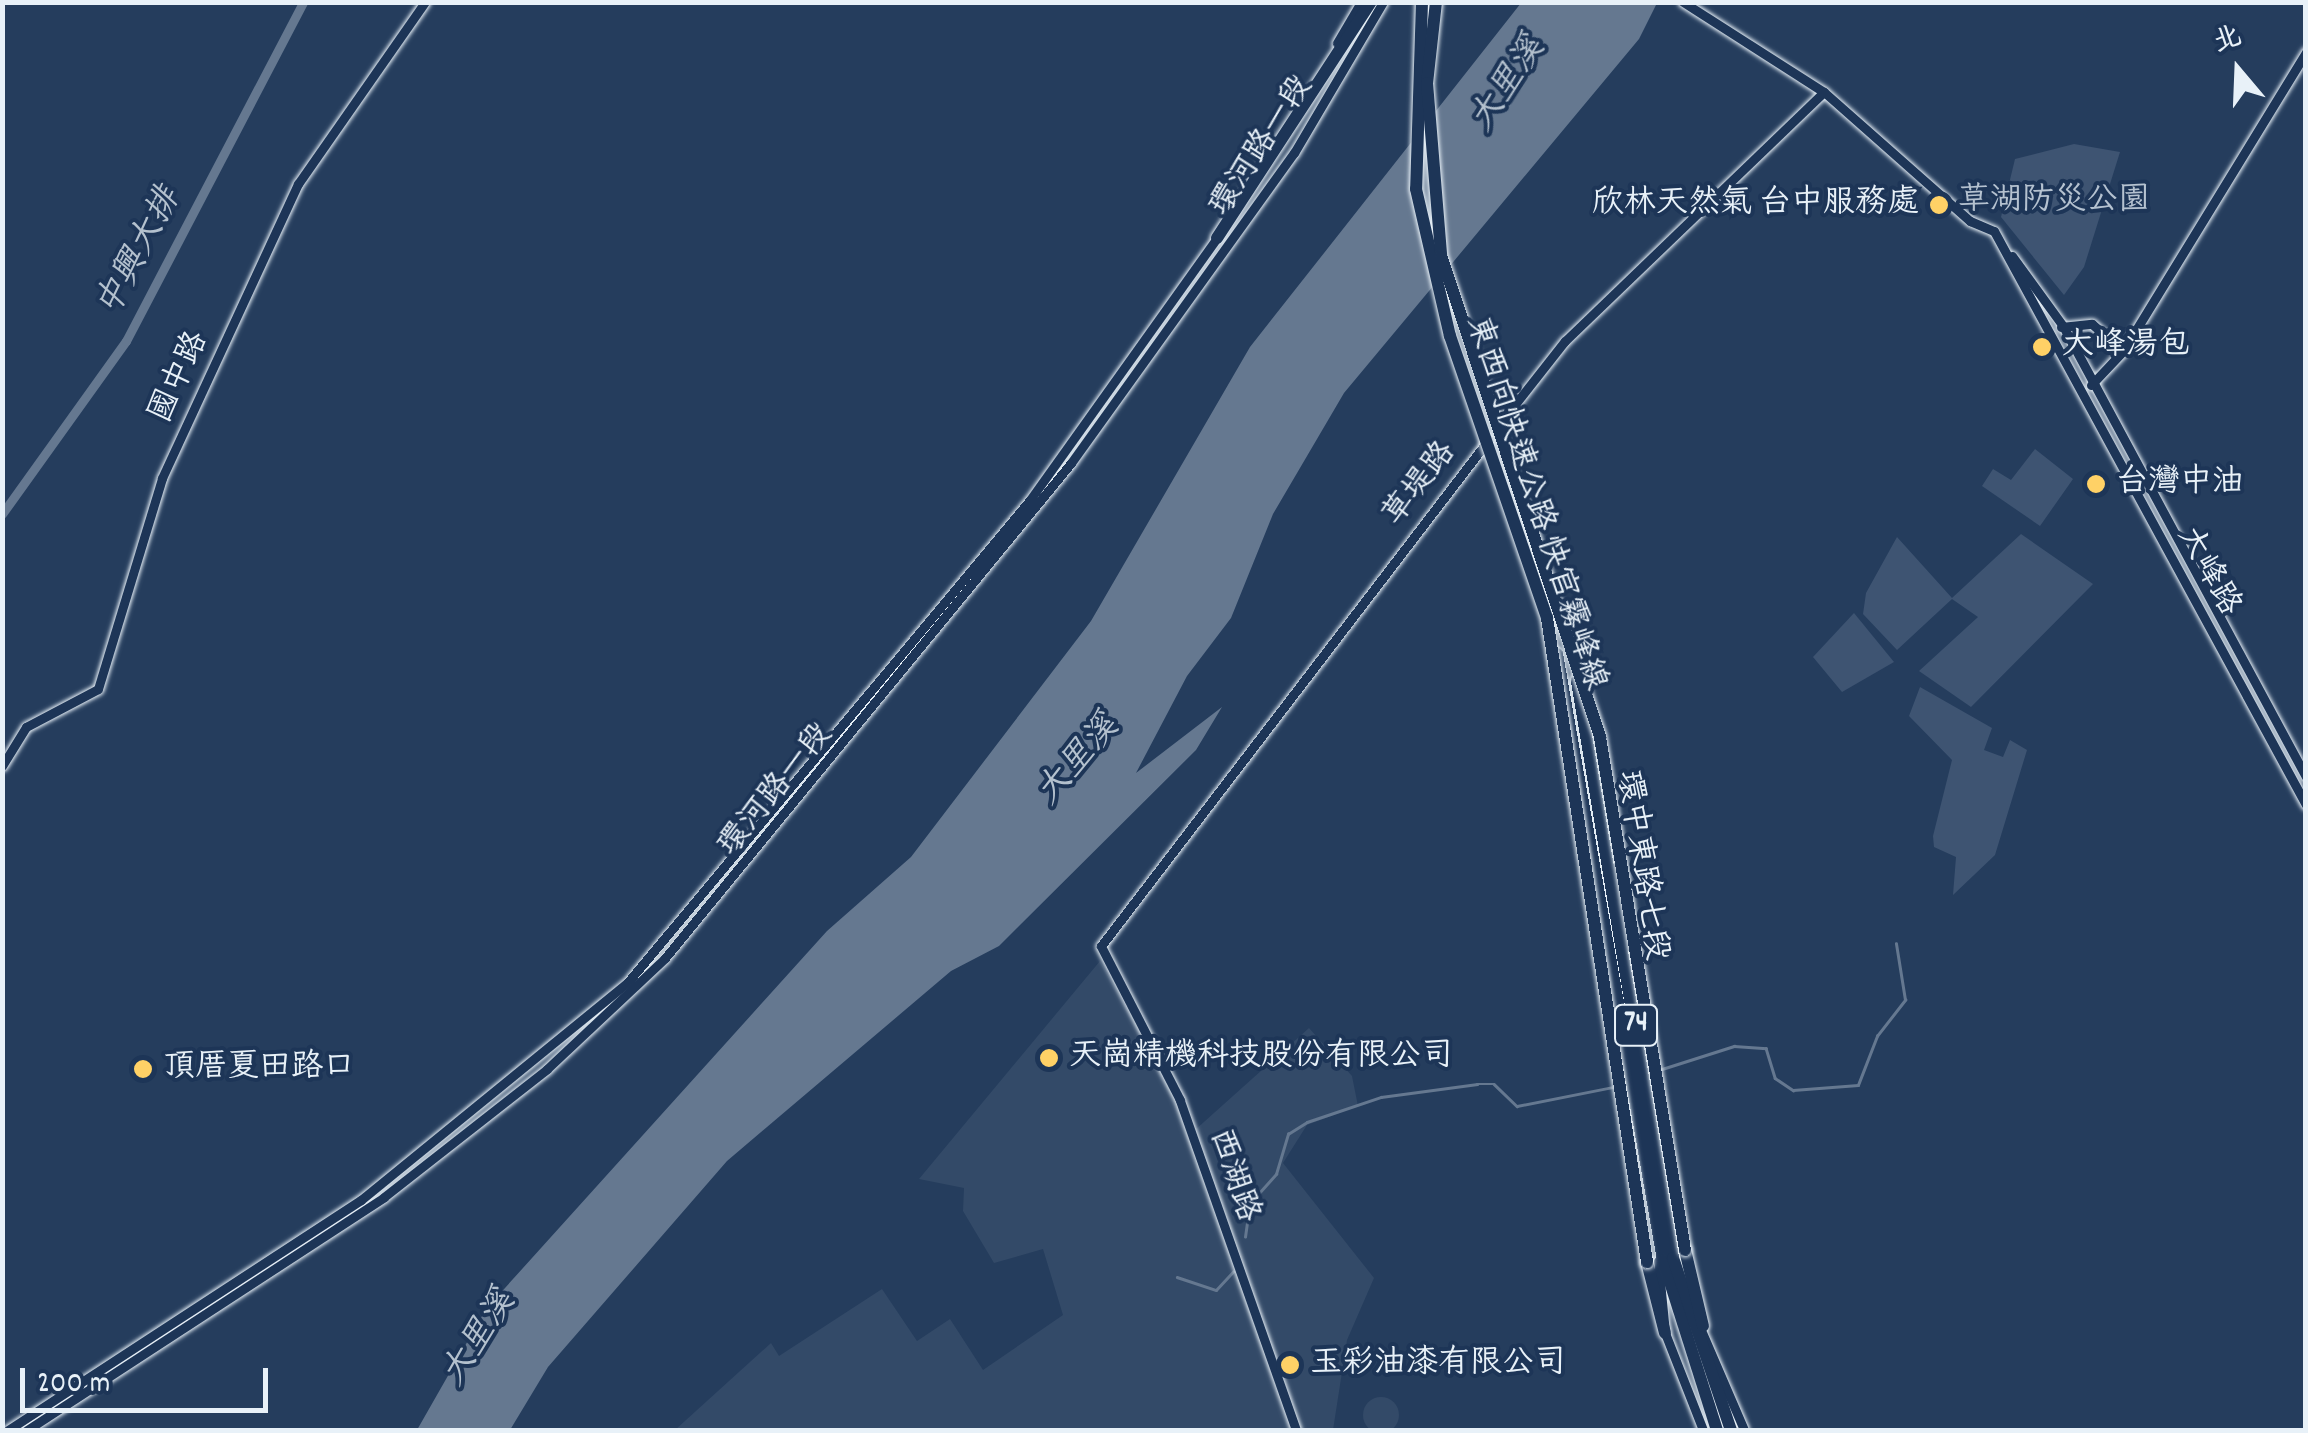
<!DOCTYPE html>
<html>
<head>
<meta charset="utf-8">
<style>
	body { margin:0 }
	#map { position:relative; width:2308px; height:1433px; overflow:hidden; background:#253d5d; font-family:Dekko,"LXGW WenKai TC",sans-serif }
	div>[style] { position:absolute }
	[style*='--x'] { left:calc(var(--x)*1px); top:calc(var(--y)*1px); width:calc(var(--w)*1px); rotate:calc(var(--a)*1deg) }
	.built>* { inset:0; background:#334a68 }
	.round { border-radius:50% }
	.green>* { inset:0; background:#3e5472 }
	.water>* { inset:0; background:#657890 }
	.stream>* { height:2.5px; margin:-1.25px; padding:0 1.25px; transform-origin:1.25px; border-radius:1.25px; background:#657890 }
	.canal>* { height:9px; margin:-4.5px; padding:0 4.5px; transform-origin:4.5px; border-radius:4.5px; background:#657890 }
	.roads { filter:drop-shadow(0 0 2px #e8f1f8) drop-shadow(0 0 2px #e8f1f8) }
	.minor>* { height:9px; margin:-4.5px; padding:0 4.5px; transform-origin:4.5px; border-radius:4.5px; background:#1d3557 }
	.highway>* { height:12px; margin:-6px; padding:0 6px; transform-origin:6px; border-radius:6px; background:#1d3557 }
	.bridges { filter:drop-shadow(0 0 2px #e8f1f8) drop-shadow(0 0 2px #e8f1f8) }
	.highway-bridge>* { height:12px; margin:-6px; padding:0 6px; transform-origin:6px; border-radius:6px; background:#1d3557 }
	.dots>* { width:28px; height:28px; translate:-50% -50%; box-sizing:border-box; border:5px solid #1d3557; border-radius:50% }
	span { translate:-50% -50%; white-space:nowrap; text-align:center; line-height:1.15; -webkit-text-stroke:8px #1d3557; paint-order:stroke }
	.shield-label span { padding:2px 8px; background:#1d3557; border:2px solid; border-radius:8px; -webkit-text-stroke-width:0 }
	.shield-label { font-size:30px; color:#e8f1f8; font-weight:700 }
	.street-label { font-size:32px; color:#e8f1f8 }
	.park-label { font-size:32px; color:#b5c2d0 }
	.poi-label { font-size:32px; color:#e8f1f8 }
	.right { translate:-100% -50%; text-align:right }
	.left { translate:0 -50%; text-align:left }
	.water-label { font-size:35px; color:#b4c1ce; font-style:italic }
	.frame { position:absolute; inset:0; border:5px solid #e8f1f8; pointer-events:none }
	.north { position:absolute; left:2188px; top:20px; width:100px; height:100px; -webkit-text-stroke:8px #1d3557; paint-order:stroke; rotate:341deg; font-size:28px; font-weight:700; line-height:40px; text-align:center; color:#e8f1f8 }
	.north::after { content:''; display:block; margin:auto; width:35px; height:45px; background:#e8f1f8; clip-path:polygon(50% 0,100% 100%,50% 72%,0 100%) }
	.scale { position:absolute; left:20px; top:1368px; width:248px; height:45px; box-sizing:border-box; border:5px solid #e8f1f8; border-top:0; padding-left:12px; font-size:30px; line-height:35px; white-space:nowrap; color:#e8f1f8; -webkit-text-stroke:8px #1d3557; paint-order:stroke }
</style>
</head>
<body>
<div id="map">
	<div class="built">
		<i style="clip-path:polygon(1100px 961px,1195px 1130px,1309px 1028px,1352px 1076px,1358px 1106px,1307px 1125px,1283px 1163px,1374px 1278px,1347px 1340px,1333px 1430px,675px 1430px,771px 1343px,779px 1356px,882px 1289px,917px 1341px,950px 1319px,983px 1370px,1063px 1315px,1043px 1249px,994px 1263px,963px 1211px,964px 1188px,919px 1179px)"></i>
		<i class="round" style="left:1363px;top:1397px;width:36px;height:36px"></i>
	</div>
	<div class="green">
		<i style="clip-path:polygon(2074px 144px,2120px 152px,2084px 267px,2064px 295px,2001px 217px,2015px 159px)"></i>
		<i style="clip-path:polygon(2035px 449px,2073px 479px,2040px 526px,1982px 486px,1993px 469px,2011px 480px)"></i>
		<i style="clip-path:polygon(2021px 534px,2093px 584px,1971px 707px,1919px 671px,1978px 617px,1952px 599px,1897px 650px,1863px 614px,1866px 593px,1897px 537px,1952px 598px)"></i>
		<i style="clip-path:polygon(1854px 613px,1894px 662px,1842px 692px,1813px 657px)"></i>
		<i style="clip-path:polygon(1920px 687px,1992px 728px,1984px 750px,2003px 757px,2010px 740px,2027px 750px,1995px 855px,1953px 895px,1956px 857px,1934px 847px,1933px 836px,1952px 760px,1909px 716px)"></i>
	</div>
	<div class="water">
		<i style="clip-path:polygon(1521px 3px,1657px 3px,1639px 39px,1344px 393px,1273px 514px,1231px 618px,1187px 676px,1136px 773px,1222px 707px,1196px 750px,999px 946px,951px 971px,727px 1161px,548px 1367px,510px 1430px,417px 1430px,486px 1309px,827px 931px,911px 857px,1091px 621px,1250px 347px)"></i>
	</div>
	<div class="stream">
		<i style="--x:1662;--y:1069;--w:76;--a:-17.7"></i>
		<i style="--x:1734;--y:1046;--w:32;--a:4"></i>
		<i style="--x:1766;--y:1048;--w:31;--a:73"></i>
		<i style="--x:1775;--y:1078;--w:22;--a:34"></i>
		<i style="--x:1793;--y:1090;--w:65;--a:-4.4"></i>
		<i style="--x:1858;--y:1085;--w:53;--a:-68.8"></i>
		<i style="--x:1877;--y:1036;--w:46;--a:-52.1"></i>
		<i style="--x:1905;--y:1000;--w:57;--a:-99.1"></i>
		<i style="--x:1245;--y:1237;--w:34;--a:-82"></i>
		<i style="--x:1250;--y:1203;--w:39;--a:-48"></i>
		<i style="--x:1276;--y:1174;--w:42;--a:-73.3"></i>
		<i style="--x:1288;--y:1134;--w:22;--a:-32"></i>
		<i style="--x:1307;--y:1122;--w:78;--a:-18.7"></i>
		<i style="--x:1381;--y:1097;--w:97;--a:-7.7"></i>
		<i style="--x:1477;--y:1084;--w:17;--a:0"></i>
		<i style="--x:1494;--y:1084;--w:32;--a:44"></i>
		<i style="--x:1517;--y:1106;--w:98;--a:-11.2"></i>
		<i style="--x:1177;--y:1277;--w:41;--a:18.4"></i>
		<i style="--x:1216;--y:1290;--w:25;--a:-47"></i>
	</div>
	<div class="canal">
		<i style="--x:2;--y:514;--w:213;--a:-54.4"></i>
		<i style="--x:126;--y:341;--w:382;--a:-62.4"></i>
	</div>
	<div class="roads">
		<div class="minor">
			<i style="--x:1683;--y:2;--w:167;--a:32.6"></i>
			<i style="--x:1824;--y:92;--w:195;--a:41.5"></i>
			<i style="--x:1970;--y:221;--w:26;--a:23"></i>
			<i style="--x:1994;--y:231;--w:653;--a:61.47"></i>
			<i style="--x:1337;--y:43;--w:48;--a:-59.7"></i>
			<i style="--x:2012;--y:256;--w:87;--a:53.9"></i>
			<i style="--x:2063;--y:326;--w:512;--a:61.68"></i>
			<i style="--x:2061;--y:327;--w:31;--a:-6"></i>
			<i style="--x:2092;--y:324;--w:41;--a:41.1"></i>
			<i style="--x:2091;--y:385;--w:47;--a:-46.7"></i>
			<i style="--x:2123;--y:351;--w:351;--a:-58.5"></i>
			<i style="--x:1498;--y:426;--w:108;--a:-51.8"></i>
			<i style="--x:1565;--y:341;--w:359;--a:-43.9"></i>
			<i style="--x:2;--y:766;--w:46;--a:-58.4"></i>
			<i style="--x:26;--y:727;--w:81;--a:-27.8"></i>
			<i style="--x:98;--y:689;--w:220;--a:-73.1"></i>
			<i style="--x:162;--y:478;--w:324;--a:-65.2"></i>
			<i style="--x:298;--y:184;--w:222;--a:-55.1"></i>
			<i style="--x:1615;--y:867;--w:80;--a:81.4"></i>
			<i style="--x:1658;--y:1261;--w:72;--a:84.4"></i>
			<i style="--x:1665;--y:1333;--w:104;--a:68.6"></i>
			<i style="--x:1698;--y:1323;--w:116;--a:66.7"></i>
			<i style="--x:8;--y:1430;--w:421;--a:-33.1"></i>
			<i style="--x:361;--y:1200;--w:345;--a:-39.2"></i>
			<i style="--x:628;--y:982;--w:628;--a:-50.17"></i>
			<i style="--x:1030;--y:500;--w:325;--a:-54.5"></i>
			<i style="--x:27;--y:1430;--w:426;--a:-33.1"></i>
			<i style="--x:384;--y:1197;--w:207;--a:-38.1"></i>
			<i style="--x:547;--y:1069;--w:162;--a:-43.2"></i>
			<i style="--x:665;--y:958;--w:640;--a:-50.64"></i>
			<i style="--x:1071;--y:463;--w:382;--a:-54.3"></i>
			<i style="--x:1294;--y:153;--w:175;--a:-59.5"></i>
			<i style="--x:1296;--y:1430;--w:350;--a:-109.4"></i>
			<i style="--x:1180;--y:1100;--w:173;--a:-117.2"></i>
			<i style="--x:1101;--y:946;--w:638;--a:-52.57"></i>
		</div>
		<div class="highway">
			<i style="--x:1217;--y:238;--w:282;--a:-56.9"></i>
			<i style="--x:1557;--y:654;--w:615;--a:80.08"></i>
			<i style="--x:1663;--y:1260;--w:178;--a:72.4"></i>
			<i style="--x:1577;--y:681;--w:585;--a:80.55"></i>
			<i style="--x:1673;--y:1258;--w:182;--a:71.4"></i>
			<i style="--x:1685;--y:1250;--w:78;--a:76.7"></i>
			<i style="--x:1647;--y:1262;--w:73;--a:75.8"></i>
		</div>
	</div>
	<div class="bridges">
		<div class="highway-bridge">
			<i style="--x:1422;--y:2;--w:187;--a:91.8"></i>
			<i style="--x:1416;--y:189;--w:151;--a:77"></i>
			<i style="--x:1450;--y:336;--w:298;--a:71"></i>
			<i style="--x:1547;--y:618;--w:652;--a:81.17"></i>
			<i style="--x:1436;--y:2;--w:81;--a:96.3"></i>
			<i style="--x:1427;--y:83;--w:173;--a:85.3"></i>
			<i style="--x:1441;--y:255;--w:508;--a:71.74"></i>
			<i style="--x:1600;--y:737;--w:520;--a:80.59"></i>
		</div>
	</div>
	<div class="dots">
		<i style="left:1939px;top:205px;background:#ffd166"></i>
		<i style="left:2042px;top:347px;background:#ffd166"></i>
		<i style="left:2096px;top:484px;background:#ffd166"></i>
		<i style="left:1049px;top:1058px;background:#ffd166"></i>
		<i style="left:143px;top:1069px;background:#ffd166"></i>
		<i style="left:1290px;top:1365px;background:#ffd166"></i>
	</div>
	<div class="shield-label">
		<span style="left:1636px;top:1025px">74</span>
	</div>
	<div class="street-label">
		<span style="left:1263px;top:147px;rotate:-57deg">環河路一段</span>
		<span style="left:181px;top:378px;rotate:-65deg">國中路</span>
		<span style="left:1421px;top:485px;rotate:-52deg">草堤路</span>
		<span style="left:1534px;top:504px;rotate:72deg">東西向快速公路 快官霧峰線</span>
		<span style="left:2207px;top:572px;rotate:61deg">大峰路</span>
		<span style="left:777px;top:791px;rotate:-51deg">環河路一段</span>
		<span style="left:1640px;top:866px;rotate:81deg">環中東路七段</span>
		<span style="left:1232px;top:1176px;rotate:71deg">西湖路</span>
	</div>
	<div class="park-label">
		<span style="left:2054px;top:202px">草湖防災公園</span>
	</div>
	<div class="poi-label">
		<span class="right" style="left:1919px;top:205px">欣林天然氣 台中服務處</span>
		<span class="left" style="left:2062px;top:347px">大峰湯包</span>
		<span class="left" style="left:2116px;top:484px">台灣中油</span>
		<span class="left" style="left:1069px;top:1058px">天崗精機科技股份有限公司</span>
		<span class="left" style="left:163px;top:1069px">頂厝夏田路口</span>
		<span class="left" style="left:1310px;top:1365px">玉彩油漆有限公司</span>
	</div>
	<div class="water-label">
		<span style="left:1509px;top:85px;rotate:-56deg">大里溪</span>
		<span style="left:140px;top:253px;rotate:-62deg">中興大排</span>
		<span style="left:1079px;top:761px;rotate:-49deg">大里溪</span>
		<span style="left:480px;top:1339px;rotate:-57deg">大里溪</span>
	</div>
	<div class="frame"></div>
	<div class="north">北</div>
	<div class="scale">200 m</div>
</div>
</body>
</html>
